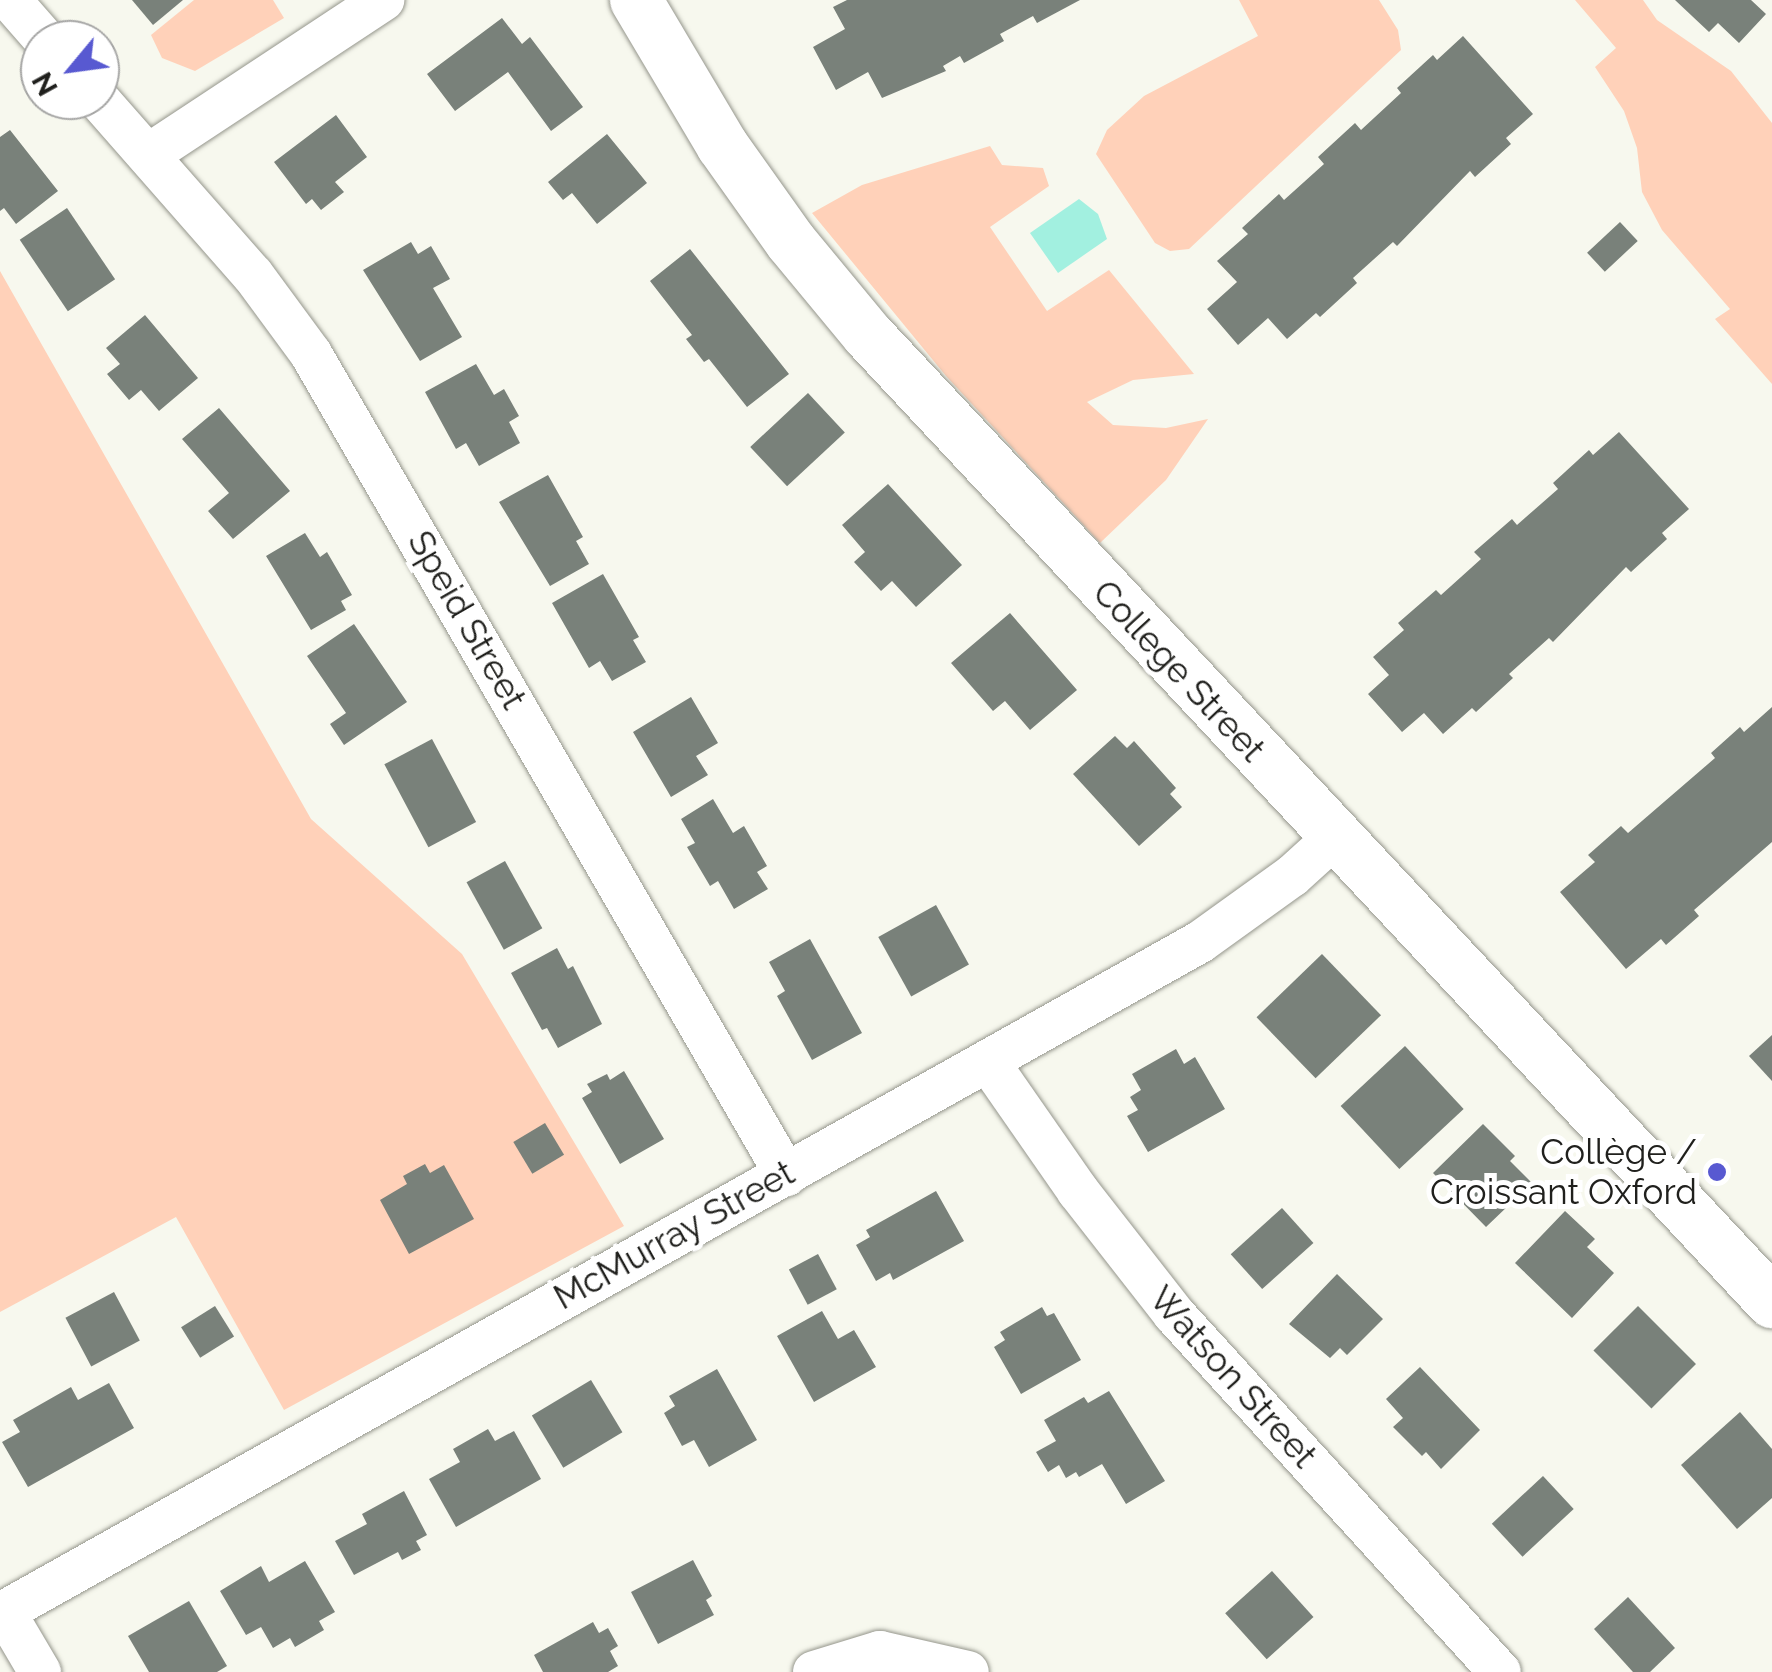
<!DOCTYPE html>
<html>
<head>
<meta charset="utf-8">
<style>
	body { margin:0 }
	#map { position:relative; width:1772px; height:1672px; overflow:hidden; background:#f7f8ee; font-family:Raleway,sans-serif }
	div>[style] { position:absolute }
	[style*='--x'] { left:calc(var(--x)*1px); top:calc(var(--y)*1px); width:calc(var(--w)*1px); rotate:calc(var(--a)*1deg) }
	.green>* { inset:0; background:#ffd1b9 }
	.water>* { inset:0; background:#a2f0e0 }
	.building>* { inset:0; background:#79817a; transform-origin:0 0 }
	.roads { filter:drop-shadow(0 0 2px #95968c) drop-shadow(0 0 2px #95968c) }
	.minor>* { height:42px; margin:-21px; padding:0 21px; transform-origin:21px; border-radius:21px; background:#fff }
	.tertiary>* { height:52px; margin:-26px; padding:0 26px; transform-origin:26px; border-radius:26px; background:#fff }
	.dots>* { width:28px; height:28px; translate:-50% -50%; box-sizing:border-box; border:5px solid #fff; border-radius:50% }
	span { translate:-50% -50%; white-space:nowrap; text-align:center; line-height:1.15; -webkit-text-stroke:10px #fff; paint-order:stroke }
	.street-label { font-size:35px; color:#20201d }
	.poi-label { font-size:35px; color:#20201d }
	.right { translate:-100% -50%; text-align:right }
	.north { position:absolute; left:20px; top:20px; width:100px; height:100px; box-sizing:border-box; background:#fff; border:2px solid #a6a6a5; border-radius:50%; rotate:241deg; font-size:28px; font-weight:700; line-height:40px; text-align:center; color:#20201d }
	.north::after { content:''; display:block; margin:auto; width:35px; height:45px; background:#5859d1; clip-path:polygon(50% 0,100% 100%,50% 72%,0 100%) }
</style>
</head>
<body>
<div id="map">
	<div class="green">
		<i style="clip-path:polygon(194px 0,273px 0,284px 18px,195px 71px,162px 58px,151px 35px)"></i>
		<i style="clip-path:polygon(1239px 0,1379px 0,1398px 30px,1401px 50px,1189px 249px,1170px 251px,1155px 243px,1096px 154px,1107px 130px,1144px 96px,1258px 36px)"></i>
		<i style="clip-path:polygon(1575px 0,1643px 0,1657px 20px,1731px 71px,1772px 123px,1772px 384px,1715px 319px,1730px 309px,1662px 230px,1642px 192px,1637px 148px,1624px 111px,1595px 67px,1616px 48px)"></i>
		<i style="clip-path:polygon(990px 146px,1002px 165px,1043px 168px,1049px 186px,990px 227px,1047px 311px,1109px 270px,1194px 374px,1133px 380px,1087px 402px,1113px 425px,1166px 428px,1208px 419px,1166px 480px,1100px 543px,946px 376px,812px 213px,862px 185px)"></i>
		<i style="clip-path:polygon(0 271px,311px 819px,462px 954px,624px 1226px,284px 1410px,176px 1217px,0 1312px)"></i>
	</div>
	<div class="water">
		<i style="clip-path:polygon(1079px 199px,1098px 214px,1107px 239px,1058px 273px,1030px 233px)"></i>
	</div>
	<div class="building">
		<i style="clip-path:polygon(132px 0,183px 0,153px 25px)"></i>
		<i style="clip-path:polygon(847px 0,1080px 0,1037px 23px,1033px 16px,1000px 34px,1004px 41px,964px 63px,960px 56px,943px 66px,946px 71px,882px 98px,868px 72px,836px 90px,813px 47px,845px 29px,833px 7px)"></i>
		<i style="clip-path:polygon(1675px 0,1751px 0,1766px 14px,1739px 43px,1718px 23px,1709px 32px)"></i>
		<i style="clip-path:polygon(502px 18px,522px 44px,530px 37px,583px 107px,551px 131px,508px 72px,455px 111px,427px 74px)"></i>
		<i style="clip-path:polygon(1463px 36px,1533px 114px,1506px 138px,1511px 144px,1475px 177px,1470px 171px,1397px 246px,1393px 242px,1353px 278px,1357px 283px,1320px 317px,1316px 313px,1287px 339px,1268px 318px,1238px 345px,1207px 309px,1237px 282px,1217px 261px,1248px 234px,1242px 228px,1279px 194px,1284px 200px,1324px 164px,1318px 157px,1355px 123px,1361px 130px,1401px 93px,1397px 88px,1433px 55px,1437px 60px)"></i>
		<i style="clip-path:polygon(336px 115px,367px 157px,335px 182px,344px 192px,321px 210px,312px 199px,306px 204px,274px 162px)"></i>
		<i style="clip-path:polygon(10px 130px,58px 191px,16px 224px,4px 208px,0 211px,0 137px)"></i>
		<i style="clip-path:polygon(607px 134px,647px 183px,597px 224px,572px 193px,563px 200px,548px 182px)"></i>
		<i style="left:67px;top:208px;width:86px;height:57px;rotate:56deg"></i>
		<i style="left:1620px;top:222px;width:26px;height:45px;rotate:47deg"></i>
		<i style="clip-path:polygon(411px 242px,418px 254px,431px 246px,450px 279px,433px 288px,462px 337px,420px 361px,363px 270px)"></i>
		<i style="clip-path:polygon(690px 249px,789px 374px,747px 407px,709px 359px,704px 362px,686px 339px,692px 335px,650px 281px)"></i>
		<i style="clip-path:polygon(145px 315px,198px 378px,159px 411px,141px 390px,129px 400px,107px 374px,120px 364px,106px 348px)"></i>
		<i style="clip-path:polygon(476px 364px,494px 395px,504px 389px,519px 416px,509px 422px,520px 443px,479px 466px,466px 443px,456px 449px,425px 392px)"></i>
		<i style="left:808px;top:393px;width:54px;height:79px;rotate:47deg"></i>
		<i style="clip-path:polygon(219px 408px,290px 491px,233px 539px,208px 511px,229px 493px,182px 439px)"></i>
		<i style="clip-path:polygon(1619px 432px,1689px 509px,1662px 533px,1667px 539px,1631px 572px,1626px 567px,1553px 642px,1549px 638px,1509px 674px,1513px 678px,1476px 712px,1472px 708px,1443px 734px,1424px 713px,1402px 732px,1368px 694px,1389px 675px,1373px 657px,1404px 630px,1398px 623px,1436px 590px,1441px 595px,1481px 559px,1474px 552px,1512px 519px,1517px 525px,1558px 489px,1553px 483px,1589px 450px,1593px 455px)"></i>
		<i style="clip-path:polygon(548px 475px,583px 537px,576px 541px,589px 564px,550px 586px,499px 502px)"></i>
		<i style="clip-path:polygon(888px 484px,962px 565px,916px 607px,892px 581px,881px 591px,854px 562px,865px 552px,842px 525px)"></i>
		<i style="clip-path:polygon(305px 533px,320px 557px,327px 552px,352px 595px,341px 601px,346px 610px,311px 630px,266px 556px)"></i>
		<i style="clip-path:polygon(603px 574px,639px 637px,633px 640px,646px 662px,612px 681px,600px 661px,589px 668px,552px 603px)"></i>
		<i style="clip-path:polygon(1010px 613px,1077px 690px,1030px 730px,1005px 701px,993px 711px,951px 663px)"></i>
		<i style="clip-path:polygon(354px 624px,407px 702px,344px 745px,330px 724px,346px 713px,307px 656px)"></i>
		<i style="clip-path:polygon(691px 697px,718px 743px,696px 756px,708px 775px,671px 797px,633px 732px)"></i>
		<i style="clip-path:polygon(1772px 707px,1772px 842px,1694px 910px,1699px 916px,1666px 945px,1661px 939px,1626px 969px,1560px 892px,1595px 862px,1588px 855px,1621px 826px,1628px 833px,1715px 758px,1711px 753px,1740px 727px,1744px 732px)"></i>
		<i style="clip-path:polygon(1115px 736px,1127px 748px,1134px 741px,1176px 788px,1170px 794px,1182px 807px,1139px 846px,1073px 774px)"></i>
		<i style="left:432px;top:739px;width:94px;height:54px;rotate:62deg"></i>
		<i style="clip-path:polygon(713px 799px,733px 833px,744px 826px,767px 866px,757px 872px,768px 889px,734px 909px,718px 881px,710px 886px,687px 847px,695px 843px,681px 819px)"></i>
		<i style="left:505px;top:861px;width:77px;height:44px;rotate:61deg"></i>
		<i style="left:936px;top:905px;width:68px;height:66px;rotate:61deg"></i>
		<i style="clip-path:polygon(810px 939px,862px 1033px,812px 1060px,777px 996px,785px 991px,769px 962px)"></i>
		<i style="clip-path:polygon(557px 948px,568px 969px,573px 966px,602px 1024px,558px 1048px,547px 1028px,542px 1030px,511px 973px)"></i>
		<i style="left:1322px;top:954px;width:85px;height:91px;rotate:46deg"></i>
		<i style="clip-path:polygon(1772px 1035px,1772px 1081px,1749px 1056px)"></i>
		<i style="left:1405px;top:1046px;width:86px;height:88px;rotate:47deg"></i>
		<i style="clip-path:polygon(1176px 1049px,1184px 1064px,1195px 1057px,1225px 1109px,1148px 1152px,1127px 1116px,1138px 1110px,1130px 1097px,1141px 1090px,1132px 1074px)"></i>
		<i style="clip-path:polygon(624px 1071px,664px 1139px,620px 1164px,582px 1098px,592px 1092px,587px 1084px,607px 1074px,610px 1080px)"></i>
		<i style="left:545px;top:1123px;width:37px;height:37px;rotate:59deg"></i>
		<i style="clip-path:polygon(1483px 1124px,1515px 1156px,1510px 1161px,1532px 1183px,1486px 1227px,1433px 1173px)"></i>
		<i style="clip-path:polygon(425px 1164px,430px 1173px,444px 1165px,474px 1219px,409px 1254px,380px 1200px,407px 1184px,403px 1176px)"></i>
		<i style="clip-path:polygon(936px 1191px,964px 1241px,893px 1280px,890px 1273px,876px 1281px,856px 1245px,870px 1237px,866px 1230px)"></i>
		<i style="left:1282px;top:1208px;width:47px;height:69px;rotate:48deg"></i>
		<i style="clip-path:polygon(1565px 1211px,1595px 1239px,1587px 1247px,1614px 1273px,1572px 1318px,1515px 1263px)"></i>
		<i style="left:818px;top:1254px;width:40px;height:33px;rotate:62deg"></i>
		<i style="clip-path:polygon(1337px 1274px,1383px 1319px,1347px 1355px,1340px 1348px,1330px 1358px,1289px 1324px)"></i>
		<i style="left:114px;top:1292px;width:55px;height:55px;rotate:62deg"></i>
		<i style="left:215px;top:1306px;width:36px;height:40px;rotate:58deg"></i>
		<i style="left:1638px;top:1306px;width:82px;height:63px;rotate:45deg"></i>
		<i style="clip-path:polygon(1042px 1307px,1047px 1316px,1054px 1313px,1081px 1360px,1021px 1394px,994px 1347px,1005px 1340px,1000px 1332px)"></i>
		<i style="clip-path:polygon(822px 1311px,838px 1339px,854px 1330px,876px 1367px,814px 1402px,777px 1336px)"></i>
		<i style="clip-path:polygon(1420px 1367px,1480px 1430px,1441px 1469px,1426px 1452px,1422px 1456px,1393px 1427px,1403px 1418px,1386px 1399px)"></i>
		<i style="clip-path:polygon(717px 1369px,757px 1440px,709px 1467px,694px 1440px,682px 1446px,664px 1413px,675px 1406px,669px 1396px)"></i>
		<i style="left:591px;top:1380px;width:61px;height:69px;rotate:59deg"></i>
		<i style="clip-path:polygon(109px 1383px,134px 1428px,28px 1487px,2px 1442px,20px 1432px,13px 1420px,71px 1387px,78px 1400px)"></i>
		<i style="clip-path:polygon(1109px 1391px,1165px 1481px,1126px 1504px,1102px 1464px,1079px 1477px,1076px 1472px,1066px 1478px,1059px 1465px,1048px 1472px,1036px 1452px,1056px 1441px,1044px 1420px,1084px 1397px,1088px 1403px)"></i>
		<i style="clip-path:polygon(1740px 1412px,1772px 1449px,1772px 1498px,1737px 1529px,1681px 1465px)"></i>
		<i style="clip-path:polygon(488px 1429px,495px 1441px,514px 1431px,541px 1479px,456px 1527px,429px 1479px,460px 1462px,453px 1449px)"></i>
		<i style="left:1543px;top:1476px;width:45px;height:70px;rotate:47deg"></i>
		<i style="clip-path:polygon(404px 1491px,427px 1535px,416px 1541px,421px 1550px,402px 1560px,398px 1552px,354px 1575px,335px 1541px,367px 1524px,362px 1514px)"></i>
		<i style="clip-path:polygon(693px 1560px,712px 1596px,706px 1600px,714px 1615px,658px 1644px,631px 1592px)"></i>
		<i style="clip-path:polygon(305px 1561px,335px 1612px,319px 1621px,324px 1630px,295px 1647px,290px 1638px,273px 1648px,261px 1627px,246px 1635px,220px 1591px,261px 1566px,269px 1582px)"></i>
		<i style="left:1272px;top:1571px;width:62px;height:63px;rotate:48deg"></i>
		<i style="clip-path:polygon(1628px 1597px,1675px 1648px,1650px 1672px,1633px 1672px,1594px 1629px)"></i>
		<i style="clip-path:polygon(189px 1601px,227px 1666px,217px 1672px,149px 1672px,128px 1636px)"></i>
		<i style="clip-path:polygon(593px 1622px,599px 1633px,608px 1628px,618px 1646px,610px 1651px,618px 1666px,608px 1672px,543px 1672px,534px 1655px)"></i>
	</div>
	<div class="roads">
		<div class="minor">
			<i style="--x:10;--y:0;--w:53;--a:48.8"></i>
			<i style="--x:99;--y:100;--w:233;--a:48.7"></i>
			<i style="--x:253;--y:275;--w:98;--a:53.7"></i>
			<i style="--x:311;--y:354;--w:949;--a:59.95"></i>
			<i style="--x:148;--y:155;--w:282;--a:-33.4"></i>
			<i style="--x:989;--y:1063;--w:156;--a:55.2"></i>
			<i style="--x:1078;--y:1191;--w:156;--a:52"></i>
			<i style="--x:1174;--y:1314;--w:484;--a:47.7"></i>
			<i style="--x:4;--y:1611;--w:71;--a:59.5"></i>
			<i style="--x:0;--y:1614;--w:1375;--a:-29.25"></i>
			<i style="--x:1200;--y:942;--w:113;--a:-35.7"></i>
			<i style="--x:1292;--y:876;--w:58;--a:-42.2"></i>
			<i style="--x:814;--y:1672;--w:69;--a:-16.9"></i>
			<i style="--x:880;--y:1652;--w:90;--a:12.8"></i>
		</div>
		<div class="tertiary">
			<i style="--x:636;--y:0;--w:169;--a:59.3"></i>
			<i style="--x:722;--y:145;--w:119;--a:54.6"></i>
			<i style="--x:791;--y:242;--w:121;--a:50.4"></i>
			<i style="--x:868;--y:335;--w:1324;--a:46.93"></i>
		</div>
	</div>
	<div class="dots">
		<i style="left:1717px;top:1172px;background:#5859d1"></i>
	</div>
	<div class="street-label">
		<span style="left:467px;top:620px;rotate:60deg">Speid Street</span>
		<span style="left:1179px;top:671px;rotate:47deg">College Street</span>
		<span style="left:674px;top:1235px;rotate:-29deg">McMurray Street</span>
		<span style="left:1233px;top:1377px;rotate:48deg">Watson Street</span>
	</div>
	<div class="poi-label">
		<span class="right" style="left:1697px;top:1172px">Collège /<br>Croissant Oxford</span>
	</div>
	<div class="north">N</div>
</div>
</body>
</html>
